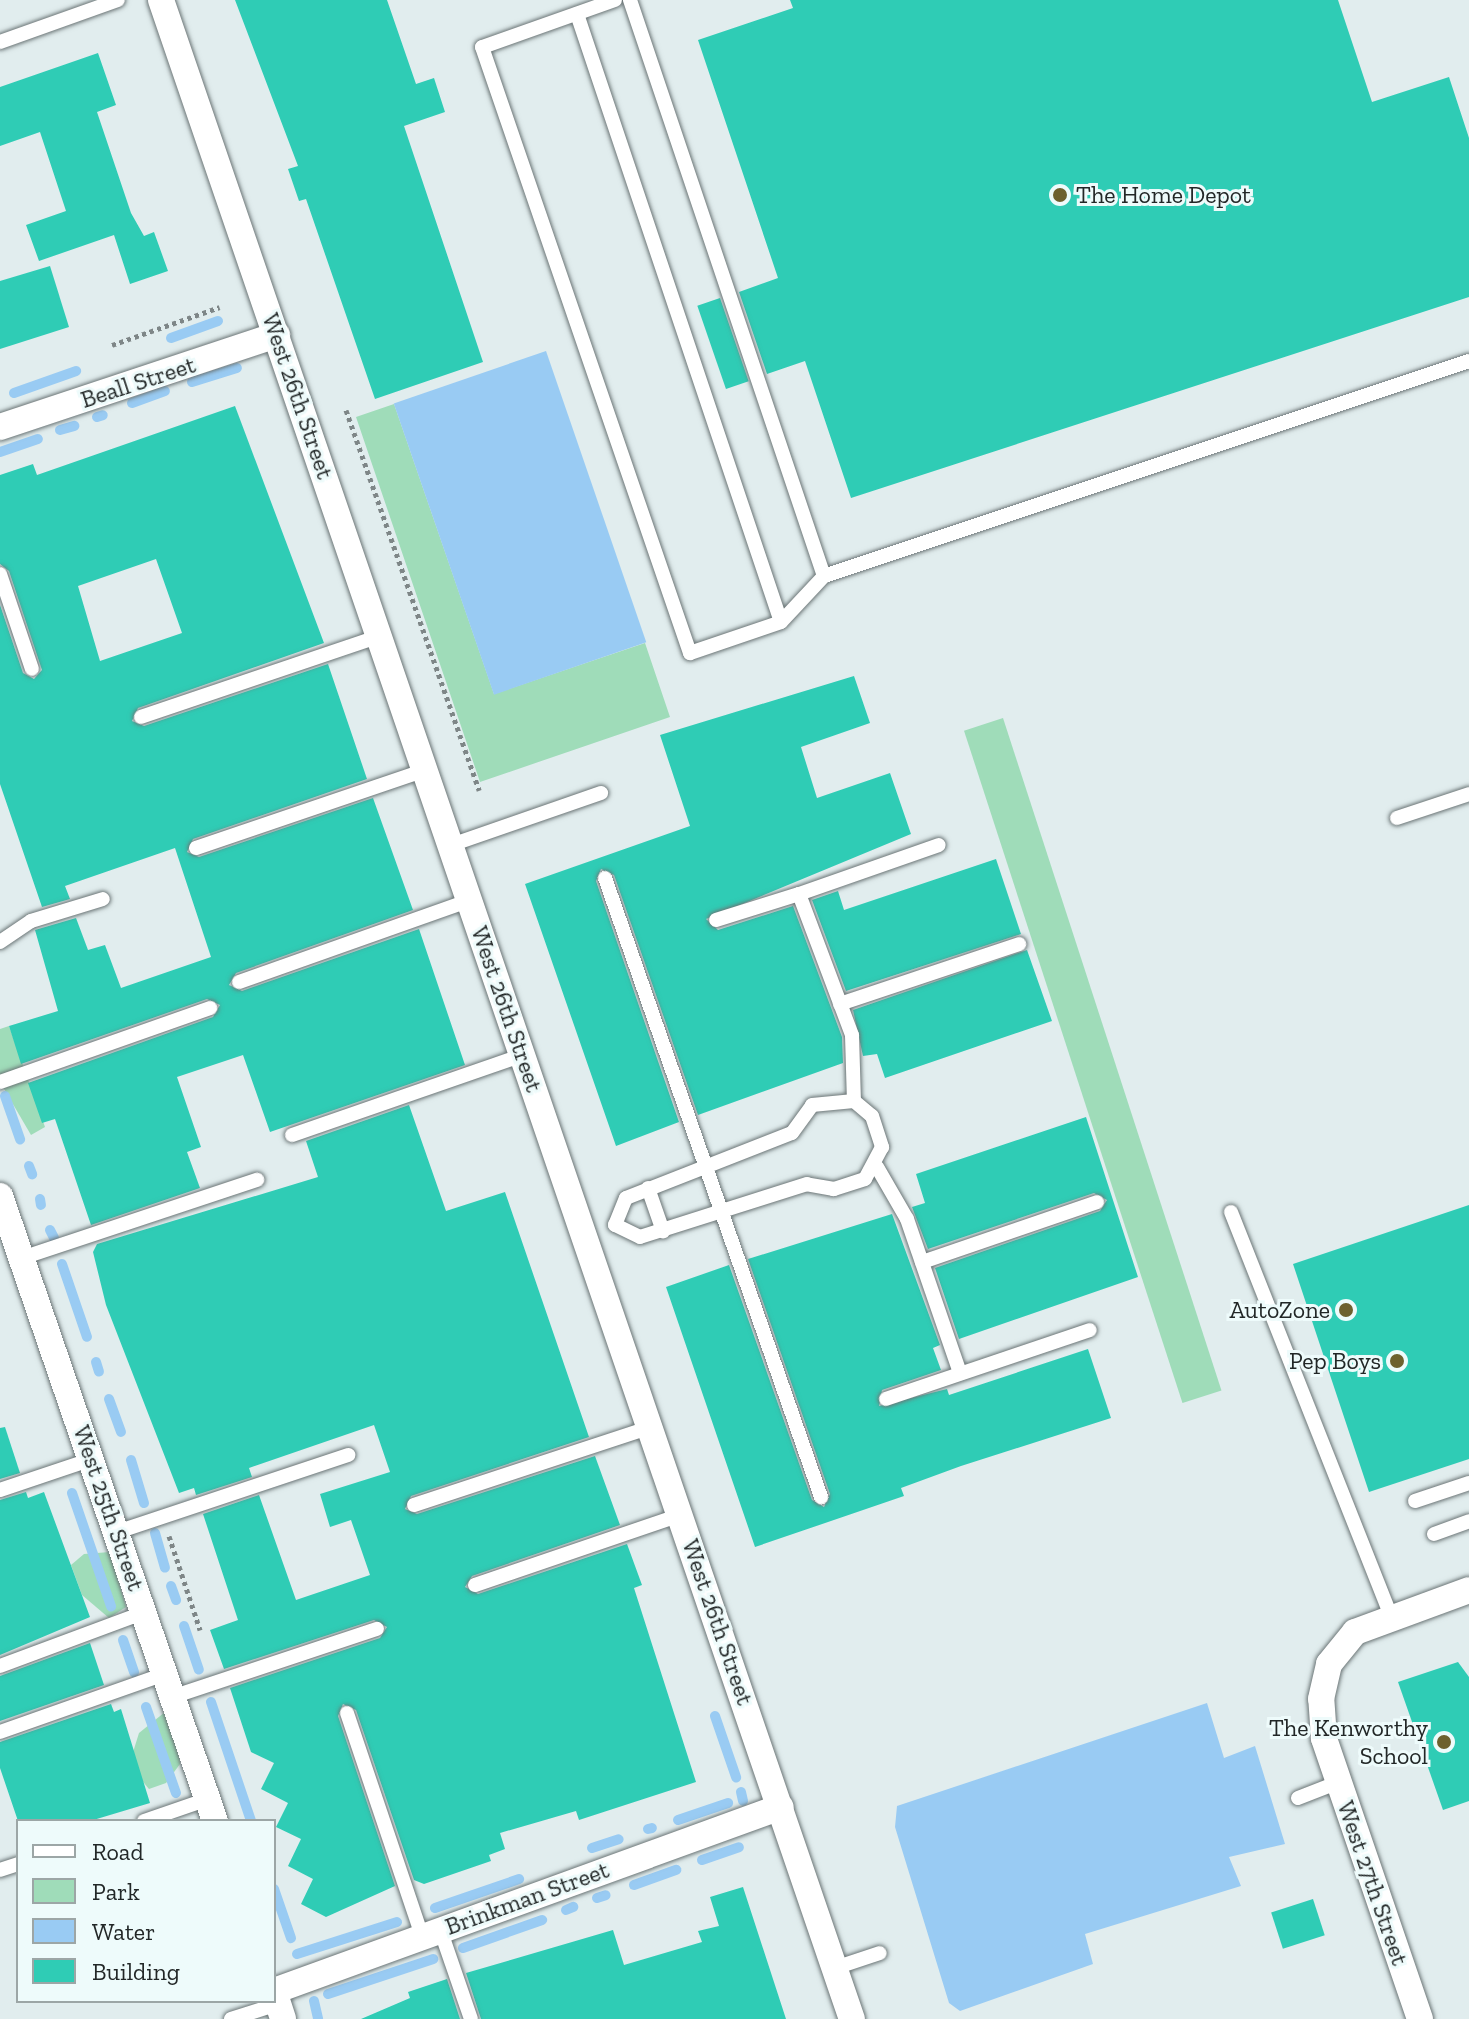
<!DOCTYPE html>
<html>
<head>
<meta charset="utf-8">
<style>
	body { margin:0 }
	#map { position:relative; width:1469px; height:2019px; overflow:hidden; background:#e1edee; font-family:"Zilla Slab",serif }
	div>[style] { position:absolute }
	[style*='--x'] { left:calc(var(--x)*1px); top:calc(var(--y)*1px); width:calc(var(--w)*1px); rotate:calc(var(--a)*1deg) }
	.green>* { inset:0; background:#9fdcb9; transform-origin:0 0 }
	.water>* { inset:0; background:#99cbf3; transform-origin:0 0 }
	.stream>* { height:10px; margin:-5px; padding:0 5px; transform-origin:5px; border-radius:5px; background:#99cbf3 }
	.building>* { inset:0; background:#2fccb5; transform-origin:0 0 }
	.path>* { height:5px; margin-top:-2.5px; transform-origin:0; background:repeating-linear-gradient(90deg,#7e8687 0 4px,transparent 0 8px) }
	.roads { filter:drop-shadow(0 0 2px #6b7576) drop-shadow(0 0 2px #6b7576) }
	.service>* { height:14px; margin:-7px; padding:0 7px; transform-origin:7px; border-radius:7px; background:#fff }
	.minor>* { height:26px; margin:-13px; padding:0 13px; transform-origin:13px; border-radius:13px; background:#fff }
	.dots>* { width:22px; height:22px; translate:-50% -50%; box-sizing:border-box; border:4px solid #eefbfb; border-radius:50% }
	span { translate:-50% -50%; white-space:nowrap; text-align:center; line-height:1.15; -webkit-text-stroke:6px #eefbfb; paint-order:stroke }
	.poi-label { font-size:24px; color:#222727 }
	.left { translate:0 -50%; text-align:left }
	.right { translate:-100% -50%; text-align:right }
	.street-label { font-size:24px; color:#222727 }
	.legend { position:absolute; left:16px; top:1819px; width:260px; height:184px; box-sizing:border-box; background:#eefbfb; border:2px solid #9ca6a6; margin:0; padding:10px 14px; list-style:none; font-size:24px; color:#222727 }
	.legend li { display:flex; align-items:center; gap:16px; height:40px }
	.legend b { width:40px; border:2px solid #9ca6a6 }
</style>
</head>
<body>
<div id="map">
	<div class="green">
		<i style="clip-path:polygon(394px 404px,494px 694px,645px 643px,670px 717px,480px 782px,356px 417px)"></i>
		<i style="left:1003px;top:718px;width:707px;height:41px;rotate:72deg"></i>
		<i style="clip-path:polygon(9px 1026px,45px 1127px,31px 1135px,0 1082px,0 1029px)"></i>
		<i style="clip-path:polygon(110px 1552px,126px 1607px,109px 1618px,82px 1595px,71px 1565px,84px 1554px)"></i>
		<i style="clip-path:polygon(165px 1712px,179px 1740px,180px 1764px,166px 1783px,149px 1789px,129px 1765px,139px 1733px)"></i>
	</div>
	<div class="water">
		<i style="left:546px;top:351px;width:308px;height:161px;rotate:71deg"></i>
		<i style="clip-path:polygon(1207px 1703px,1224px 1758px,1255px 1746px,1285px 1844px,1229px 1857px,1241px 1886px,1085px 1934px,1093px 1964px,960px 2011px,949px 2003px,895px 1827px,897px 1806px)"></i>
	</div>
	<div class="stream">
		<i style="--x:171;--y:338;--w:50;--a:-19.9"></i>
		<i style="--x:192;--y:382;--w:47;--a:-17.3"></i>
		<i style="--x:14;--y:393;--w:66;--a:-19.5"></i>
		<i style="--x:132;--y:403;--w:35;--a:-20"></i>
		<i style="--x:97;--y:417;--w:6;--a:-18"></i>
		<i style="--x:60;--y:430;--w:15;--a:-16"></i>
		<i style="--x:0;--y:452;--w:40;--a:-18.9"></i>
		<i style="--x:5;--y:1096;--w:46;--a:70.8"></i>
		<i style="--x:29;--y:1166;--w:9;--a:69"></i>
		<i style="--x:40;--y:1199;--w:6;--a:81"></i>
		<i style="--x:50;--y:1230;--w:9;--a:63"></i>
		<i style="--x:62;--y:1264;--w:77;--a:71.1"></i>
		<i style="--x:96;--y:1362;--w:10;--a:73"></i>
		<i style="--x:109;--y:1399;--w:35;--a:70"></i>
		<i style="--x:131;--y:1460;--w:45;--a:73.2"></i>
		<i style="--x:72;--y:1493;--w:120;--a:71"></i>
		<i style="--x:155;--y:1533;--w:36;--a:74"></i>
		<i style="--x:171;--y:1586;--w:15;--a:70"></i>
		<i style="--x:184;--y:1626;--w:46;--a:71.2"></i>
		<i style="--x:123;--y:1640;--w:34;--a:71"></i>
		<i style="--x:211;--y:1702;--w:126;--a:71.4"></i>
		<i style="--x:146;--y:1707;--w:91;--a:70.8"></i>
		<i style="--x:715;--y:1716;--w:65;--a:71"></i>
		<i style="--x:741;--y:1792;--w:9;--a:77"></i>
		<i style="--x:678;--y:1820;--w:53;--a:-18.8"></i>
		<i style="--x:648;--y:1829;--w:4;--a:-14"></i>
		<i style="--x:592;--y:1848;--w:28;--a:-18"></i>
		<i style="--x:702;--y:1860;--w:39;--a:-19"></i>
		<i style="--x:634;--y:1885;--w:45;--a:-19.7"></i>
		<i style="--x:274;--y:1889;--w:52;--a:70.9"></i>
		<i style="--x:597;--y:1898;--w:9;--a:-18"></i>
		<i style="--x:435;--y:1908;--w:89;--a:-19"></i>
		<i style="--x:566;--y:1910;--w:8;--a:-23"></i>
		<i style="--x:463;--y:1948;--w:84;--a:-19.5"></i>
		<i style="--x:297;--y:1954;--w:105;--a:-17.7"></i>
		<i style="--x:328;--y:1994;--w:111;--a:-18.4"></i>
		<i style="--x:314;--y:2001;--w:18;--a:77"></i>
	</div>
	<div class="building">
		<i style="clip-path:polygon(235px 0,387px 0,416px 84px,434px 78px,445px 112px,404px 126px,483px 362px,375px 399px,306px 199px,299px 201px,288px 169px,298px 166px)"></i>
		<i style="clip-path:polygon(790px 0,1338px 0,1372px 102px,1449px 77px,1469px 138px,1469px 297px,851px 498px,805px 361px,767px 374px,739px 292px,778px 278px,698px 40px,793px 8px)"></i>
		<i style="clip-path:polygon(98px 53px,116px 105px,97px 112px,131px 213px,144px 236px,154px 232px,168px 271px,130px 284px,114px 235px,39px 261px,26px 225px,66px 211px,40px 132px,0 146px,0 87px)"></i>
		<i style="clip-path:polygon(50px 266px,69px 327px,0 349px,0 281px)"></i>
		<i style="left:720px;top:298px;width:88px;height:24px;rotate:71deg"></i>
		<i style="clip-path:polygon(evenodd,235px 406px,324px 643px,138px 708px,132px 721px,144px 726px,328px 664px,367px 779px,193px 839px,187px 852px,199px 857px,373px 798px,413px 910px,236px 973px,229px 985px,242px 991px,419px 929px,465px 1065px,270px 1132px,243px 1055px,177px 1077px,201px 1147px,187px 1152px,200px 1188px,91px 1225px,55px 1119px,42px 1123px,28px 1083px,213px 1017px,220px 1005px,207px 999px,21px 1064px,9px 1026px,58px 1011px,35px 930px,76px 918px,88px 950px,105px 945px,121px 988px,211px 957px,175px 848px,65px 886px,70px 899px,42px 907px,0 784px,0 605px,23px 673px,34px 679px,42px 670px,9px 571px,0 564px,0 475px,33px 464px,37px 475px,235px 406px,156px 559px,182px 633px,100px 661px,78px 586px,156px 559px)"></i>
		<i style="clip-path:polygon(854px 676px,870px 723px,801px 747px,817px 798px,890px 773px,911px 834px,706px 919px,718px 930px,793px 906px,842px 1037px,843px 1063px,698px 1115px,614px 875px,601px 869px,596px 881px,679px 1122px,616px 1146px,525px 884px,690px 826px,660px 735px)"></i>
		<i style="clip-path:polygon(996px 859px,1021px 934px,846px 991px,812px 900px,838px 891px,844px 910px)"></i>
		<i style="clip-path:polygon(1027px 950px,1052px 1021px,885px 1078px,877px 1054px,863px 1056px,853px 1010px)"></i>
		<i style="clip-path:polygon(409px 1105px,446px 1211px,505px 1192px,589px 1437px,411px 1496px,405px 1509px,417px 1514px,595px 1456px,620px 1525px,472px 1576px,465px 1587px,478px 1594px,627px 1544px,642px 1585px,634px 1588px,696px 1782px,579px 1820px,576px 1811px,500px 1833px,505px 1849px,489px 1855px,491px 1861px,424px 1884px,414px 1880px,356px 1710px,343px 1704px,338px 1716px,395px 1886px,326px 1917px,301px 1904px,313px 1879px,288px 1866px,301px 1839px,276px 1827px,288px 1803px,261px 1789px,274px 1763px,251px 1752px,230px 1688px,380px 1638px,387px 1627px,374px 1620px,224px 1669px,210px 1630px,238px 1620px,203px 1514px,259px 1495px,296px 1600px,370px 1575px,351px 1520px,330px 1527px,320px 1494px,390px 1472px,374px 1425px,249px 1468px,252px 1477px,196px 1495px,194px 1488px,179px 1493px,106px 1305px,93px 1252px,97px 1244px,318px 1177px,306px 1141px)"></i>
		<i style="clip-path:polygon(1086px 1117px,1138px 1277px,959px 1339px,935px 1268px,1100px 1211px,1107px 1200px,1094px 1193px,928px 1249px,912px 1207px,925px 1203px,916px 1174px)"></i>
		<i style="clip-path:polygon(1469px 1205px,1469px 1459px,1369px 1492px,1293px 1264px)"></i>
		<i style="clip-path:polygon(892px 1214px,940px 1345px,933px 1348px,941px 1370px,882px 1390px,879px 1406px,947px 1389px,949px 1395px,1088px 1349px,1111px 1418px,961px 1466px,901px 1488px,904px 1496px,755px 1547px,666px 1287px,729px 1265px,812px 1500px,824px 1507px,830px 1494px,748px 1259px)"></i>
		<i style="clip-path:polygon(5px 1427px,20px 1473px,0 1479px,0 1428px)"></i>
		<i style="clip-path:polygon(26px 1492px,28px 1498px,44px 1492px,90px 1617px,0 1655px,0 1500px)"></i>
		<i style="clip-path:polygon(90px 1643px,104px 1685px,0 1721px,0 1676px)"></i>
		<i style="clip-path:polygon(1458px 1662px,1469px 1677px,1469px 1801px,1443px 1810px,1398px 1682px)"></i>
		<i style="clip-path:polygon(111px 1704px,114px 1712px,121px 1709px,150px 1803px,90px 1821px,18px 1821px,0 1768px,0 1742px)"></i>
		<i style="clip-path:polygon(743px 1887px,786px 2019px,481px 2019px,466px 1973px,613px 1930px,624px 1965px,702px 1942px,698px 1931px,719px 1926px,710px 1897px)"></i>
		<i style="left:1313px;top:1899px;width:38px;height:44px;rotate:72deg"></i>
		<i style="clip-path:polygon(447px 1979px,460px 2019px,361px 2019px,410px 1998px,408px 1992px)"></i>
	</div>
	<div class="path">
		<i style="--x:112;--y:345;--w:114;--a:-19.4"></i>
		<i style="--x:346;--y:410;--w:403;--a:70.7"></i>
		<i style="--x:169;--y:1536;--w:99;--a:71.7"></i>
	</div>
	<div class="roads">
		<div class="service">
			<i style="--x:615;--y:0;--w:141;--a:160.5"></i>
			<i style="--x:482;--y:47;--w:641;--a:71.06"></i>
			<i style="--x:690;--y:653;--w:96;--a:-18.8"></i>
			<i style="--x:781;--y:622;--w:63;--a:-46.9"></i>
			<i style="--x:824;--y:576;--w:680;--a:-18.43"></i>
			<i style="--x:630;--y:0;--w:608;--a:71.39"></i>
			<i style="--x:577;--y:14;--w:641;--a:71.45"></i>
			<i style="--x:0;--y:42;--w:125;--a:-19.6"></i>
			<i style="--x:0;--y:574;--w:100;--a:71.4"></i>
			<i style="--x:141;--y:717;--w:252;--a:-18.7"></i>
			<i style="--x:1397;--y:818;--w:76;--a:-18.4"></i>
			<i style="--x:451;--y:845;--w:159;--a:-19.1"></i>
			<i style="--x:196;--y:848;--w:242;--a:-18.8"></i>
			<i style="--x:605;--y:878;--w:656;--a:70.76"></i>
			<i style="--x:799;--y:894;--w:148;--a:-19.3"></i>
			<i style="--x:716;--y:920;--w:87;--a:-17.4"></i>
			<i style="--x:799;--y:894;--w:151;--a:69.4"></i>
			<i style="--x:852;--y:1035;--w:66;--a:88.3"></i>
			<i style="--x:0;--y:942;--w:37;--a:-34"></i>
			<i style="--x:31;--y:921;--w:75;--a:-17"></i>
			<i style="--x:239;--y:982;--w:245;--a:-19.5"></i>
			<i style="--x:840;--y:1004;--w:189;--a:-18.5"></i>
			<i style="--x:0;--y:1082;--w:223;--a:-19.4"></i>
			<i style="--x:854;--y:1101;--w:23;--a:40"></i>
			<i style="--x:872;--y:1116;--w:33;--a:72"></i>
			<i style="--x:882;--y:1147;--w:36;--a:118"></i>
			<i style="--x:865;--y:1179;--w:33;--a:162"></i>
			<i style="--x:834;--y:1189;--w:27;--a:-170"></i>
			<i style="--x:807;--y:1184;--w:175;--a:162.4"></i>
			<i style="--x:640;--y:1237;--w:28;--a:-154"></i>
			<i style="--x:615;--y:1225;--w:29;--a:-68"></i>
			<i style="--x:626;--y:1198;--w:178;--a:-21.4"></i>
			<i style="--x:792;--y:1133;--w:34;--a:-54"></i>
			<i style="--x:812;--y:1105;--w:42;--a:-5.4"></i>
			<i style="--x:292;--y:1135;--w:244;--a:-19.1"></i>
			<i style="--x:877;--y:1167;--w:60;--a:60"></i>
			<i style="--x:907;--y:1219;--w:163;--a:71"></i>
			<i style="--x:648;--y:1188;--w:46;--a:70.8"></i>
			<i style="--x:1231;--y:1212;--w:435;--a:68.4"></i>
			<i style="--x:22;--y:1258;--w:248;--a:-18.4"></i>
			<i style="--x:922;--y:1262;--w:185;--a:-18.9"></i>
			<i style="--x:886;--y:1399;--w:215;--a:-18.7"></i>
			<i style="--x:0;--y:1490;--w:97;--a:-18.6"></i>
			<i style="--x:1415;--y:1501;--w:57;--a:-18.4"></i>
			<i style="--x:414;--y:1505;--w:250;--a:-18.2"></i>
			<i style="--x:117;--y:1532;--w:244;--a:-18.4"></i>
			<i style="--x:1434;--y:1534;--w:37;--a:-20"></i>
			<i style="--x:475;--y:1585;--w:218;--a:-18.8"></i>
			<i style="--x:0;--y:1666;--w:155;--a:-20.4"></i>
			<i style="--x:172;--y:1697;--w:216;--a:-18.4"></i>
			<i style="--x:347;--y:1713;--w:235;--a:71.4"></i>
			<i style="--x:0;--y:1732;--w:175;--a:-19.4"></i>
			<i style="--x:1298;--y:1798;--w:44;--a:-21.3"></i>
			<i style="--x:144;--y:1821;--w:68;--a:-19"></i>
			<i style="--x:0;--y:1870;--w:19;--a:-18"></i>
			<i style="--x:440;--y:1929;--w:95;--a:71"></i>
			<i style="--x:835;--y:1968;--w:47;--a:-18.4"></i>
			<i style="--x:231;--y:2019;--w:49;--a:-17.7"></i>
		</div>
		<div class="minor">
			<i style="--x:161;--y:0;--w:2134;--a:71.11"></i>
			<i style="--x:0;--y:427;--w:292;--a:-18.4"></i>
			<i style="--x:0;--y:1196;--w:661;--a:71.02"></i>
			<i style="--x:274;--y:1991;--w:539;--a:-19.95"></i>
			<i style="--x:274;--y:1991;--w:29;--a:72"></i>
			<i style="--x:1420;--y:2019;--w:297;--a:-108.9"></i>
			<i style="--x:1324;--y:1738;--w:39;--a:-94"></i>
			<i style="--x:1321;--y:1699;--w:36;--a:-77"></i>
			<i style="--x:1329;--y:1664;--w:41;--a:-50.9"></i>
			<i style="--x:1355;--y:1632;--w:121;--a:-20.2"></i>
		</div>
	</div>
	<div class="dots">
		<i style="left:1060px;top:195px;background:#6d612e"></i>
		<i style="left:1346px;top:1310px;background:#6d612e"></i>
		<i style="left:1397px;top:1361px;background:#6d612e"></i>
		<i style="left:1444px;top:1742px;background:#6d612e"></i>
	</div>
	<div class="poi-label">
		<span class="left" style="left:1076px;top:195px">The Home Depot</span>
		<span class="right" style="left:1330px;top:1310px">AutoZone</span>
		<span class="right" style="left:1381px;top:1361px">Pep Boys</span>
		<span class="right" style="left:1428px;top:1742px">The Kenworthy<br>School</span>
	</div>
	<div class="street-label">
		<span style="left:138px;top:382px;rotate:-18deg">Beall Street</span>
		<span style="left:298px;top:396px;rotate:71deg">West 26th Street</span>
		<span style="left:507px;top:1009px;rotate:71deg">West 26th Street</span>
		<span style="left:109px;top:1508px;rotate:71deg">West 25th Street</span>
		<span style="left:718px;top:1622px;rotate:71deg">West 26th Street</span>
		<span style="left:1373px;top:1883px;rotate:71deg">West 27th Street</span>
		<span style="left:527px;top:1898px;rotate:-20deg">Brinkman Street</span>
	</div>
	<ul class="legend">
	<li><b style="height:10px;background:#fff"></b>Road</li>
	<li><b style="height:22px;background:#9fdcb9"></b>Park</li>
	<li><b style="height:22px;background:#99cbf3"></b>Water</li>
	<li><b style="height:22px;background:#2fccb5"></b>Building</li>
	</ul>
</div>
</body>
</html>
